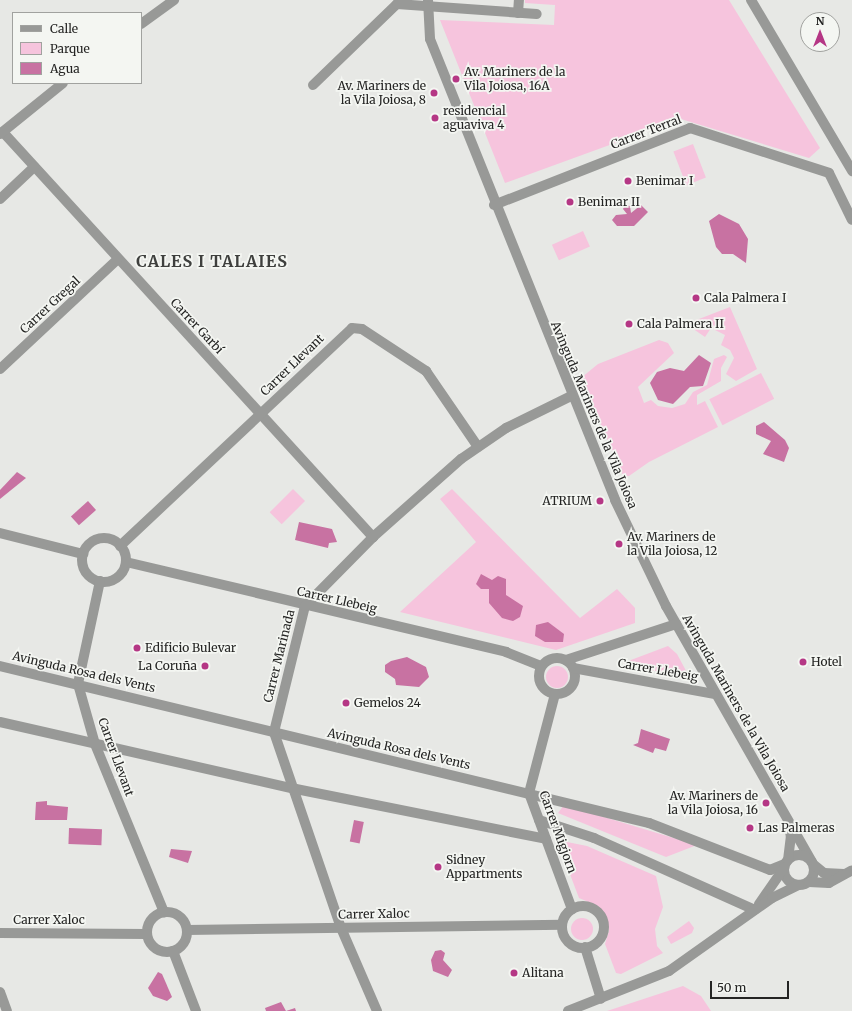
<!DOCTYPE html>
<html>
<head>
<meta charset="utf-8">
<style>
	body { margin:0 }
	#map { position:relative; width:852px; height:1011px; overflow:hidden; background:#e7e8e5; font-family:Merriweather,serif }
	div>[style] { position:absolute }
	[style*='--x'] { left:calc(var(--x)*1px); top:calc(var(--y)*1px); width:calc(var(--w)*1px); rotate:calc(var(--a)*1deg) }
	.green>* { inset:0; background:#f6c4dd; transform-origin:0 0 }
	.round { border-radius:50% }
	.water>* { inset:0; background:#c872a2; transform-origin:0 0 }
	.street>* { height:10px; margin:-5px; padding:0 5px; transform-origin:5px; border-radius:5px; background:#989997 }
	.street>.ring { margin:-5px; padding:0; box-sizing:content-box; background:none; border:10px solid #989997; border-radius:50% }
	.dots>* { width:11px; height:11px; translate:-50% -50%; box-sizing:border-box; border:2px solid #f4f6f2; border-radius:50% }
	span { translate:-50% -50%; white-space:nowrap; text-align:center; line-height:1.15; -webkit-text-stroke:3.5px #f4f6f2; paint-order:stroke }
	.poi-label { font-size:12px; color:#242423 }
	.left { translate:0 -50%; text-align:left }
	.right { translate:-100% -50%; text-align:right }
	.street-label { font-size:12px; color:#242423 }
	.district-label { font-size:16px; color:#3f403e; font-weight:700; letter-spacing:1px }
	.legend { position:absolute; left:12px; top:12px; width:130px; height:72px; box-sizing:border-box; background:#f4f6f2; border:1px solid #a1a29f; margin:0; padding:5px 7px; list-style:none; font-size:12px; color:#242423 }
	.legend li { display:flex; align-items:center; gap:8px; height:20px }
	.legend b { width:20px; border:1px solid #a1a29f }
	.north { position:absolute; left:800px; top:12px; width:40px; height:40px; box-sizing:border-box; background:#f4f6f2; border:1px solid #a1a29f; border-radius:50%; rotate:0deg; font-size:11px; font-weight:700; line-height:16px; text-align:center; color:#242423 }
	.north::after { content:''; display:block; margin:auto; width:14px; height:18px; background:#b53785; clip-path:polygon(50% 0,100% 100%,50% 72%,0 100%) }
	.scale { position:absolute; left:710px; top:981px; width:79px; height:18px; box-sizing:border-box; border:2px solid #242423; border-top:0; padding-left:5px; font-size:12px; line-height:14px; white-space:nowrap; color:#242423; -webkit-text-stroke:3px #f4f6f2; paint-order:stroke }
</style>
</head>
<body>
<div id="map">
	<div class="green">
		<i style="clip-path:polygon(525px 0,729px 0,820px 148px,809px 158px,681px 119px,505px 183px,440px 20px,554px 25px,555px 5px,525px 3px)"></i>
		<i style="left:693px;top:144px;width:36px;height:21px;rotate:69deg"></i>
		<i style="left:583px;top:231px;width:17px;height:34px;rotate:66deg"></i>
		<i style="clip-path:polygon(730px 307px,757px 369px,736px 381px,726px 374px,734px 358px,730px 350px,721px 345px,725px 335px,711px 328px,705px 337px,686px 324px)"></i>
		<i style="clip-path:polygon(659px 340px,668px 343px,674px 353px,638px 387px,644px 403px,651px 400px,658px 406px,672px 408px,685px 404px,693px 392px,707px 385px,714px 359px,724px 355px,727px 357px,721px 368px,721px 381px,697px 395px,697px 405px,705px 401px,718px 427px,649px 462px,629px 476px,623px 476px,581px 378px,598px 364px)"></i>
		<i style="left:761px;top:373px;width:29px;height:58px;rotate:63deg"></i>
		<i style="left:293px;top:489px;width:17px;height:33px;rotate:45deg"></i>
		<i style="clip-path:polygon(452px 489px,580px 618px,617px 589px,635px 608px,635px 623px,556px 650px,400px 612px,476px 542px,440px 499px)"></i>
		<i style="clip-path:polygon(668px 646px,677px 654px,691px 680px,623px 663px)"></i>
		<i class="round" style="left:546px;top:666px;width:22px;height:22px"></i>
		<i style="clip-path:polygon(564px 805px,697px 845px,666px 857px,558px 813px)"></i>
		<i style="clip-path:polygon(557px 840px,587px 846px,656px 876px,663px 907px,655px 929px,657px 946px,663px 953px,621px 974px,616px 973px,605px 944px,609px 931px,605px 914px,598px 906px,579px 898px)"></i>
		<i class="round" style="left:571px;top:918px;width:22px;height:22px"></i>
		<i style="clip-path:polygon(689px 921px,694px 928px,692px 933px,671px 944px,667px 937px)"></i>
		<i style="clip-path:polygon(683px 986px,701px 996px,711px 1011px,607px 1011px)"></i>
	</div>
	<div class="water">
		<i style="clip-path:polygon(625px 205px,630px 206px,631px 213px,641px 205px,648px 212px,634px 226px,617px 226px,612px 220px,616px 215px,627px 214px,623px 209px)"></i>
		<i style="clip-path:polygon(719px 214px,739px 224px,748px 239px,746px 263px,733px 254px,722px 254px,716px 247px,709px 221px)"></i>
		<i style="clip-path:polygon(699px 355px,711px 363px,703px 386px,690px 387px,673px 404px,658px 400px,650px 383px,657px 372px,670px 368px,684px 371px)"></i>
		<i style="clip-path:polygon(764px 422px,785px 440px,789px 448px,784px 462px,763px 454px,771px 441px,756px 434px,756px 426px)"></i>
		<i style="clip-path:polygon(17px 472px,26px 478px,0 499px,0 490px)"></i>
		<i style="left:88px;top:501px;width:12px;height:23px;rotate:48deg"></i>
		<i style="clip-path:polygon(299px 522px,332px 529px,337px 542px,329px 543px,328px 548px,295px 540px)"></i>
		<i style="clip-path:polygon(481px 574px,492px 580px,498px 576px,506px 579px,506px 595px,523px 606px,520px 617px,513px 621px,502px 618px,489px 603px,489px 589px,481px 589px,476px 584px)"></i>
		<i style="clip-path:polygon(548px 622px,564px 634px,563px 642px,545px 642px,535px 636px,536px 625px)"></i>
		<i style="clip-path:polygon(407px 657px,426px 667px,429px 677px,419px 687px,396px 685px,395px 679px,385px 672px,385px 665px,391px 661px)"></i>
		<i style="clip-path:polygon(641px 729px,670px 739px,666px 751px,655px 748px,653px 753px,633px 745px,638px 743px)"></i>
		<i style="clip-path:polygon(47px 801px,47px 805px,68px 807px,67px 820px,35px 820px,36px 802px)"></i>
		<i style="left:354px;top:820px;width:10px;height:22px;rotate:11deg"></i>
		<i style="left:69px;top:828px;width:33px;height:16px;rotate:2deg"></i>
		<i style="clip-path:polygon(171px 849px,192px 851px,188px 863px,169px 857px)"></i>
		<i style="clip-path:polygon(441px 950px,445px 953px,443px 960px,452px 970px,448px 977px,433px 971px,431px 960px,435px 951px)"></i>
		<i style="clip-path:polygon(158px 972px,162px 974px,172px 997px,167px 1001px,153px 996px,148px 988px)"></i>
		<i style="clip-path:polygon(281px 1002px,286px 1011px,295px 1008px,296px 1011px,266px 1011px,265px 1008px)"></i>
	</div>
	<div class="street">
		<i style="--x:428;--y:0;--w:39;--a:87"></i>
		<i style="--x:430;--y:39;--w:497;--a:68.1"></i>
		<i style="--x:615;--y:500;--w:118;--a:64.3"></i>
		<i style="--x:666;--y:606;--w:295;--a:60.3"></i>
		<i style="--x:751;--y:0;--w:199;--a:59.4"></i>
		<i style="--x:518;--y:13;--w:13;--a:-86"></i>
		<i style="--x:141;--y:24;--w:41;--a:-36"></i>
		<i style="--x:313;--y:85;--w:117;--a:-44"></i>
		<i style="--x:397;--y:4;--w:140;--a:4.1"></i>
		<i style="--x:3;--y:132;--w:549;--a:47.59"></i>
		<i style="--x:0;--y:134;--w:81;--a:-39"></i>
		<i style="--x:0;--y:199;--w:47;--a:-43.3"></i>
		<i style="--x:494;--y:205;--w:211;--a:-21.4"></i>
		<i style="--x:690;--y:128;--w:146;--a:17.9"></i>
		<i style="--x:829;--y:173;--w:52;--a:63.9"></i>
		<i style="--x:0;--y:369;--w:161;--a:-43"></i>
		<i style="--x:0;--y:533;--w:86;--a:14.2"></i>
		<i class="ring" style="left:82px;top:538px;width:34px;height:34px"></i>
		<i style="--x:120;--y:546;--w:318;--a:-43.2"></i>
		<i style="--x:352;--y:328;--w:10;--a:6"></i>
		<i style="--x:362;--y:329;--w:77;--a:33.3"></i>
		<i style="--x:426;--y:371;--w:92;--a:55.6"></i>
		<i style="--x:126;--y:562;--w:391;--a:13.3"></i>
		<i style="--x:506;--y:652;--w:38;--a:22"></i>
		<i style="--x:100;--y:581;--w:105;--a:102.1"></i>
		<i style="--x:78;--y:684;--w:62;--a:74.2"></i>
		<i style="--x:95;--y:744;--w:182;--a:67.7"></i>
		<i class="ring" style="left:539px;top:658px;width:26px;height:26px"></i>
		<i style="--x:566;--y:660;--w:116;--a:-18.1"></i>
		<i style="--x:0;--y:666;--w:668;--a:13.6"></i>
		<i style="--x:649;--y:823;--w:130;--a:21.2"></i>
		<i style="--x:770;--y:870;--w:16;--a:-22"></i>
		<i style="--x:573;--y:668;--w:143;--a:10.4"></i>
		<i style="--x:555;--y:694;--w:102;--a:104.7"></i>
		<i style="--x:529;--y:793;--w:124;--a:69.7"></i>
		<i style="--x:0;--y:722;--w:303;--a:12.8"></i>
		<i style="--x:296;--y:789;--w:255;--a:11.3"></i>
		<i style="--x:539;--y:820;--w:58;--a:18.1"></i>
		<i style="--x:594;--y:838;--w:176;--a:24.1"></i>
		<i class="ring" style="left:784px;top:855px;width:20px;height:20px"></i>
		<i style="--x:788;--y:860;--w:23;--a:-83"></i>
		<i style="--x:791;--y:837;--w:15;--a:-101"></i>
		<i style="--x:814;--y:865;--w:13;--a:39"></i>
		<i style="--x:824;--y:873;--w:20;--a:3"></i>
		<i style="--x:809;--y:882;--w:20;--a:3"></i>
		<i style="--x:829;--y:883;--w:26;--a:-29"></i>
		<i style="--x:759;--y:904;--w:44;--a:-55.2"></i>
		<i class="ring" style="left:562px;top:906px;width:32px;height:32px"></i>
		<i class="ring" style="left:147px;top:912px;width:30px;height:30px"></i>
		<i style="--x:187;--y:930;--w:375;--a:-0.8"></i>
		<i style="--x:0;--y:933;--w:147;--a:0.4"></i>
		<i style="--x:585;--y:947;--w:54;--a:72.9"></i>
		<i style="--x:173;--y:951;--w:64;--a:69"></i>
		<i style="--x:0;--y:992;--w:20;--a:70"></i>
		<i style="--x:377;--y:1011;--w:90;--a:-113.4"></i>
		<i style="--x:341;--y:928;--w:207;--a:-108.9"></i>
		<i style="--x:274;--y:732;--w:130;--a:-76.2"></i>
		<i style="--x:305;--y:606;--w:97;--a:-45.4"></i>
		<i style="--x:373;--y:537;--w:118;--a:-41.6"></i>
		<i style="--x:461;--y:459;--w:55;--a:-34.6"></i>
		<i style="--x:506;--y:428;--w:72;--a:-26.2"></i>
		<i style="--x:568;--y:1011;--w:109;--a:-21.6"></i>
		<i style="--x:669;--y:971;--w:126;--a:-35.3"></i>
		<i style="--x:772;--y:898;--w:30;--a:-26"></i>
	</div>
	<div class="dots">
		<i style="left:456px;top:79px;background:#b53785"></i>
		<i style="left:434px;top:93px;background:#b53785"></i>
		<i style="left:435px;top:118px;background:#b53785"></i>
		<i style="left:628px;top:181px;background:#b53785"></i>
		<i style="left:570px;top:202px;background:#b53785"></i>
		<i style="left:696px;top:298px;background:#b53785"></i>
		<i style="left:629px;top:324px;background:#b53785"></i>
		<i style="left:600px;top:501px;background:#b53785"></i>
		<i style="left:619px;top:544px;background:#b53785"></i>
		<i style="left:137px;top:648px;background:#b53785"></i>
		<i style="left:803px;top:662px;background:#b53785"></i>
		<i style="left:205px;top:666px;background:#b53785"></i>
		<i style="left:346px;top:703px;background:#b53785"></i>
		<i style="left:766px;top:803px;background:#b53785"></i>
		<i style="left:750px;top:828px;background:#b53785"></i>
		<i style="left:438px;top:867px;background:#b53785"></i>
		<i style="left:514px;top:973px;background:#b53785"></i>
	</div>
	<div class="poi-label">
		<span class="left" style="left:464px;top:79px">Av. Mariners de la<br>Vila Joiosa, 16A</span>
		<span class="right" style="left:426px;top:93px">Av. Mariners de<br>la Vila Joiosa, 8</span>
		<span class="left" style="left:443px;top:118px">residencial<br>aguaviva 4</span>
		<span class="left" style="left:636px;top:181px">Benimar I</span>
		<span class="left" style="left:578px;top:202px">Benimar II</span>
		<span class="left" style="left:704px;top:298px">Cala Palmera I</span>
		<span class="left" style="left:637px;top:324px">Cala Palmera II</span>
		<span class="right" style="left:592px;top:501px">ATRIUM</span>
		<span class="left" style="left:627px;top:544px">Av. Mariners de<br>la Vila Joiosa, 12</span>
		<span class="left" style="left:145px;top:648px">Edificio Bulevar</span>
		<span class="left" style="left:811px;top:662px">Hotel</span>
		<span class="right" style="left:197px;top:666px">La Coruña</span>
		<span class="left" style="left:354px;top:703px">Gemelos 24</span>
		<span class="right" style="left:758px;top:803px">Av. Mariners de<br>la Vila Joiosa, 16</span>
		<span class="left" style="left:758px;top:828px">Las Palmeras</span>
		<span class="left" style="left:446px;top:867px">Sidney<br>Appartments</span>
		<span class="left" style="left:522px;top:973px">Alitana</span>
	</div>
	<div class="street-label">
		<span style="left:646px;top:132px;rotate:-21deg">Carrer Terral</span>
		<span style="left:50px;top:305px;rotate:-43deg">Carrer Gregal</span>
		<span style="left:197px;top:326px;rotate:47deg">Carrer Garbí</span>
		<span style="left:292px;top:365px;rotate:-44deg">Carrer Llevant</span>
		<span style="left:594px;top:415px;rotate:67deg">Avinguda Mariners de la Vila Joiosa</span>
		<span style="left:337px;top:600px;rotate:13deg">Carrer Llebeig</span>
		<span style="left:279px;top:656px;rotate:-76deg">Carrer Marinada</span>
		<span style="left:658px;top:670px;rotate:10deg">Carrer Llebeig</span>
		<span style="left:84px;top:672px;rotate:13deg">Avinguda Rosa dels Vents</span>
		<span style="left:736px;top:703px;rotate:60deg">Avinguda Mariners de la Vila Joiosa</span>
		<span style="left:399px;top:749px;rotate:13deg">Avinguda Rosa dels Vents</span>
		<span style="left:116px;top:757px;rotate:70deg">Carrer Llevant</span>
		<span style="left:558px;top:832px;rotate:70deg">Carrer Migjorn</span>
		<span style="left:374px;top:914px;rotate:-1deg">Carrer Xaloc</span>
		<span style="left:49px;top:920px">Carrer Xaloc</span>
	</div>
	<div class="district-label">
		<span style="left:212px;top:261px">CALES I TALAIES</span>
	</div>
	<ul class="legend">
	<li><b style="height:5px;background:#989997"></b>Calle</li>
	<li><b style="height:11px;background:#f6c4dd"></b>Parque</li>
	<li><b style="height:11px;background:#c872a2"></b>Agua</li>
	</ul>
	<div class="north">N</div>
	<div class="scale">50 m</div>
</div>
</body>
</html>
